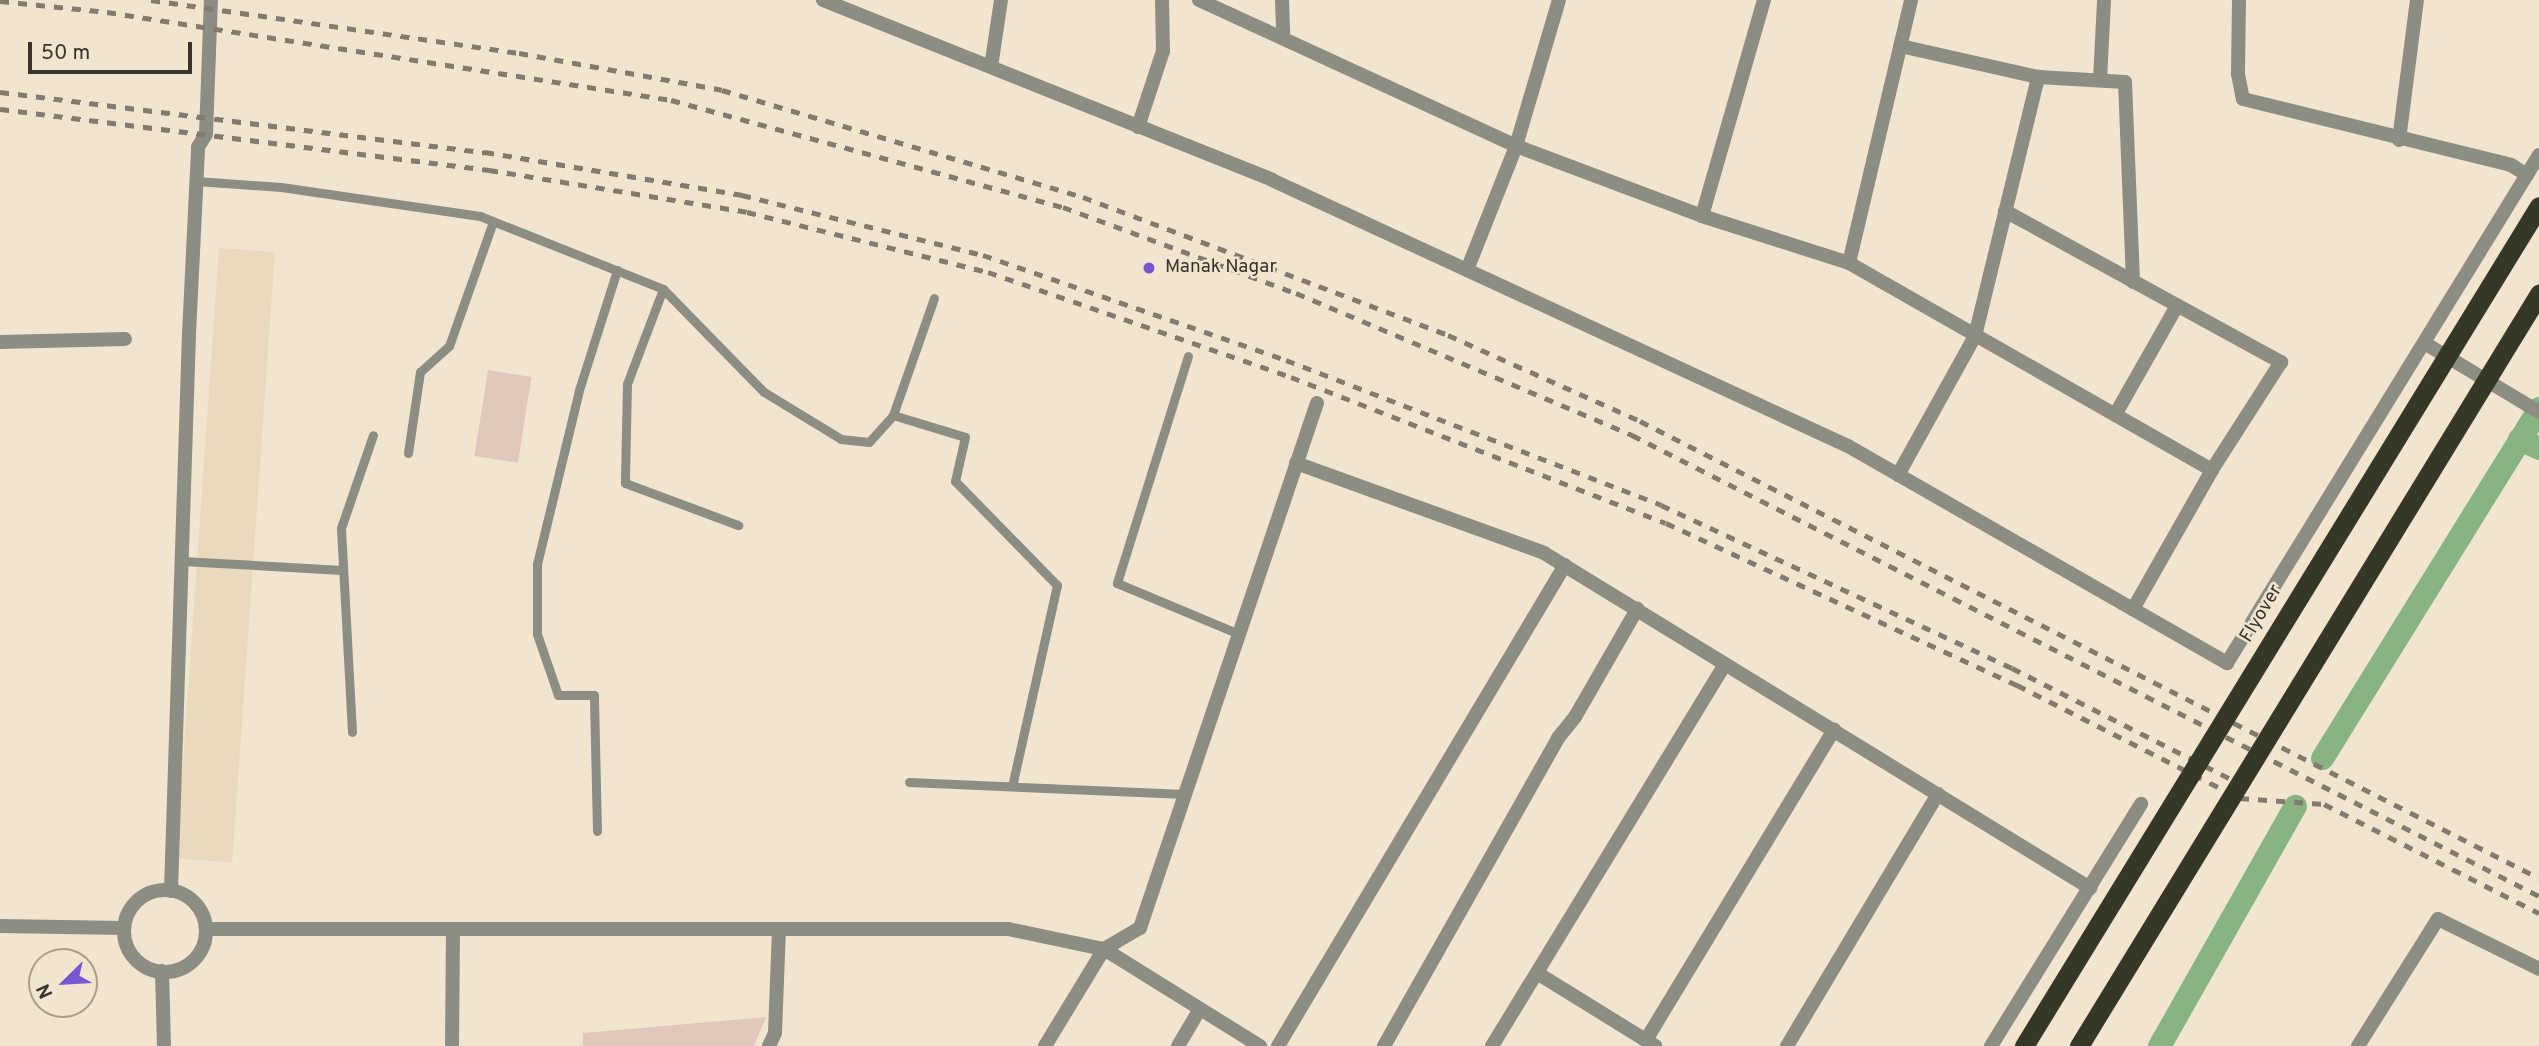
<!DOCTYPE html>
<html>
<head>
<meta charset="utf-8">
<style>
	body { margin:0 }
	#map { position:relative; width:2539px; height:1046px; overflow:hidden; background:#f1e5d0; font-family:Overpass,sans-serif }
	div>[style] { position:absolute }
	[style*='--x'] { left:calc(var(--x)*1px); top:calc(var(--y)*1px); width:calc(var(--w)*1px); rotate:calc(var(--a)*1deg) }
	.built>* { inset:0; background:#e9d9bd; transform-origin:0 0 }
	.canal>* { height:23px; margin:-11.5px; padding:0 11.5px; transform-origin:11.5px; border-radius:11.5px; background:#88b483 }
	.building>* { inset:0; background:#e0c9bc; transform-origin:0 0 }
	.service>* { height:9px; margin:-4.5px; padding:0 4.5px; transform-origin:4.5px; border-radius:4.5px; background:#8c8d83 }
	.minor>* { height:14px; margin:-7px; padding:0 7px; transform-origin:7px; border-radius:7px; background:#8c8d83 }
	.minor>.ring { margin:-7px; padding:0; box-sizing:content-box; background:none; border:14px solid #8c8d83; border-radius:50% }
	.tertiary>* { height:14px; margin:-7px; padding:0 7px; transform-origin:7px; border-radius:7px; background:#8c8d83 }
	.rail>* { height:5px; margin-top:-2.5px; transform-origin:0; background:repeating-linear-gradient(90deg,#837b6e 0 9px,transparent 0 18px) }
	.trunk-bridge>* { height:19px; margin:-9.5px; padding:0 9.5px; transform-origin:9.5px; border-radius:9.5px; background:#363827 }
	.dots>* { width:19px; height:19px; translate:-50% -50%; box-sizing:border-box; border:4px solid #f1e5d0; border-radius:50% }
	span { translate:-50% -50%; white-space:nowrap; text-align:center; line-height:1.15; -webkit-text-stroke:5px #f1e5d0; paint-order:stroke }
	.poi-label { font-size:19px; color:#39342c }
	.left { translate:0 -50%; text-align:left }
	.street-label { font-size:19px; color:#39342c }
	.north { position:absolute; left:28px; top:948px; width:70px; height:70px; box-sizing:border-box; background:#f1e5d0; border:2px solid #a79e8e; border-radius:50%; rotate:246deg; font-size:19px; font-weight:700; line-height:28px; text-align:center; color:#39342c }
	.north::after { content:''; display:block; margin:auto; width:24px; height:32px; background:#7757d1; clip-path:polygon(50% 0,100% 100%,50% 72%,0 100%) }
	.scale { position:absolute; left:28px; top:42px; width:164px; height:32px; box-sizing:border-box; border:4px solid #39342c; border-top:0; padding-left:9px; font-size:21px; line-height:24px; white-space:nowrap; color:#39342c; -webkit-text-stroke:5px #f1e5d0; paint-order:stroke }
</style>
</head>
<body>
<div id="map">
	<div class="built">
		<i style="left:219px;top:248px;width:56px;height:612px;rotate:4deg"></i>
	</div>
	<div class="canal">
		<i style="--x:2519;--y:439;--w:22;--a:24"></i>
		<i style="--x:2322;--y:758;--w:412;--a:-58.2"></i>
		<i style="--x:2159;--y:1046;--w:276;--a:-60.5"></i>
	</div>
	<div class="building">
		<i style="left:488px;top:370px;width:44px;height:87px;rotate:9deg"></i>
		<i style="clip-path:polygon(766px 1017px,754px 1046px,583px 1046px,583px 1033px)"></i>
	</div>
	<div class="service">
		<i style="--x:196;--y:181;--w:85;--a:4"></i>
		<i style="--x:281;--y:187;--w:201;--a:8.3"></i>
		<i style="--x:480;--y:216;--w:197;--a:21.7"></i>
		<i style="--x:663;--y:289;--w:144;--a:45.6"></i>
		<i style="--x:764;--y:392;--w:90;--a:31.4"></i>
		<i style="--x:841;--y:439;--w:28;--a:6"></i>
		<i style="--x:869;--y:442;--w:36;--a:-48"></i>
		<i style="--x:893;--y:415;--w:124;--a:-70.7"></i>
		<i style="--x:663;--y:289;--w:102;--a:110.8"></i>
		<i style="--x:627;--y:384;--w:99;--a:91.2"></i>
		<i style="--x:625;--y:483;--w:121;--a:20.4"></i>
		<i style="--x:1188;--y:356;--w:238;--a:107.4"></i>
		<i style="--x:1117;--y:583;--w:132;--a:22.7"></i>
		<i style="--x:893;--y:415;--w:75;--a:17"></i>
		<i style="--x:965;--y:437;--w:45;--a:102.8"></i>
		<i style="--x:955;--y:481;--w:146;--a:45.6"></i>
		<i style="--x:1057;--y:585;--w:206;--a:102.6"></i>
		<i style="--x:408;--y:453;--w:82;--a:-81.6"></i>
		<i style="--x:420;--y:372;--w:39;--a:-42"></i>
		<i style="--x:449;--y:346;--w:132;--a:-70.5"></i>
		<i style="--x:182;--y:561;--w:160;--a:3.2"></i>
		<i style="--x:352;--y:732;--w:204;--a:-93.1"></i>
		<i style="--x:341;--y:528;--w:98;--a:-71"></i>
		<i style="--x:909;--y:782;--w:276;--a:2.5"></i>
		<i style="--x:597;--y:831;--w:136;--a:-91.3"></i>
		<i style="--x:594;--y:695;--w:36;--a:180"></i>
		<i style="--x:558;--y:695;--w:65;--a:-109"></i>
		<i style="--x:537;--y:634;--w:70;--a:-90"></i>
		<i style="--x:537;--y:564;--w:179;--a:-76.4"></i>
		<i style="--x:579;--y:390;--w:126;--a:-72.4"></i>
	</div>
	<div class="minor">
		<i style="--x:1199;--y:0;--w:349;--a:24.7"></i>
		<i style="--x:1516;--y:146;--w:199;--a:20.6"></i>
		<i style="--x:1702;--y:216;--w:225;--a:-74"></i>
		<i style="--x:1282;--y:0;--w:36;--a:88"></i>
		<i style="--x:2239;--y:0;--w:74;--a:90.8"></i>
		<i style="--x:2238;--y:74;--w:25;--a:79"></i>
		<i style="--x:2243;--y:99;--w:276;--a:13.8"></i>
		<i style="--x:2511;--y:165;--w:19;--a:32"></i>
		<i style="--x:991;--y:67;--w:68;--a:-81.5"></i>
		<i style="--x:2038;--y:77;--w:87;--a:3.3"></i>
		<i style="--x:2125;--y:82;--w:200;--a:87.7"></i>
		<i style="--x:2100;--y:80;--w:80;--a:-87.1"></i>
		<i style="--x:1138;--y:127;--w:80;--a:-71.8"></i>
		<i style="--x:1163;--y:51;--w:51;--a:-91.1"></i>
		<i style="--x:2399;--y:140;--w:141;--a:-82.7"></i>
		<i style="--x:2005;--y:211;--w:315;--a:28.7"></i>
		<i style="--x:2281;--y:362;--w:128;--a:122.6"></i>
		<i style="--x:2212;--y:470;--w:160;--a:119.6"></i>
		<i style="--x:1702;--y:216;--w:154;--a:17.7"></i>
		<i style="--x:1849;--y:263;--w:270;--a:-76.7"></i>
		<i style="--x:1849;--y:263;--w:418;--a:29.7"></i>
		<i style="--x:1467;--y:270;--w:133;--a:-68.4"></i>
		<i style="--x:1516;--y:146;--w:152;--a:-73.6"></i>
		<i style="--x:0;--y:342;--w:125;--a:-1.4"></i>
		<i style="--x:2115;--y:415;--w:125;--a:-60.4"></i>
		<i style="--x:1296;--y:463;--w:264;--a:19.9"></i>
		<i style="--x:1544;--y:553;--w:641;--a:31.53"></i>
		<i style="--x:1898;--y:475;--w:159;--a:-61"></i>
		<i style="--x:1975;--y:336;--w:267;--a:-76.3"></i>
		<i style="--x:2038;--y:77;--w:141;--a:-167.3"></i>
		<i class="ring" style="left:124px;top:890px;width:68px;height:68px"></i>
		<i style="--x:171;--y:891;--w:557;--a:-88.15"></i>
		<i style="--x:189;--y:334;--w:187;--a:-87.2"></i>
		<i style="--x:198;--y:147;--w:15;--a:-58"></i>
		<i style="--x:206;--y:134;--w:134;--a:-87.9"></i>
		<i style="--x:0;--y:926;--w:124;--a:0.9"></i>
		<i style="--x:206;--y:929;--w:802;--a:0"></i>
		<i style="--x:1008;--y:929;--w:98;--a:11.8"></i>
		<i style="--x:1104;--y:949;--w:184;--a:31.9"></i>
		<i style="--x:162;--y:971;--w:75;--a:88.5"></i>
		<i style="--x:1537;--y:973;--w:139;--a:31.7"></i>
		<i style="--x:1646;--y:1040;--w:363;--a:-58.8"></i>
		<i style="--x:452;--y:1046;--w:117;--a:-89.5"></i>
		<i style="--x:769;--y:1046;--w:14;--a:-65"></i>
		<i style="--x:775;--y:1033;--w:104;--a:-87.8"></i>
		<i style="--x:1045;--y:1046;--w:114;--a:-58.7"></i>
		<i style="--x:1104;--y:949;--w:42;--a:-30.3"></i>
		<i style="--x:1140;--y:928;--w:554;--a:-71.37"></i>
		<i style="--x:1178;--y:1046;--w:43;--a:-59.3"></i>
		<i style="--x:1278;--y:1046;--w:560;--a:-59.18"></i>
		<i style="--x:1384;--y:1046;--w:354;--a:-60.5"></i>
		<i style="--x:1558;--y:738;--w:27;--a:-51"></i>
		<i style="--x:1575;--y:717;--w:125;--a:-60.1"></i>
		<i style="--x:1492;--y:1046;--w:447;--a:-58.6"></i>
		<i style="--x:1787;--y:1046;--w:294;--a:-59.1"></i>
		<i style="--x:1991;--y:1046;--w:285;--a:-58.2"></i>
		<i style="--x:2358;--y:1046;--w:150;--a:-57.8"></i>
		<i style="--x:2438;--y:919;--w:113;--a:26.3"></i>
	</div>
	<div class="tertiary">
		<i style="--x:823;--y:0;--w:484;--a:21.8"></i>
		<i style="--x:1272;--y:180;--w:634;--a:24.79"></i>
		<i style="--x:1848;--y:446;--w:437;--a:29.8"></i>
		<i style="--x:2227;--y:663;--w:596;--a:-58.44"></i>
		<i style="--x:2426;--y:344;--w:132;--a:31"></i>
	</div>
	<div class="rail">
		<i style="--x:151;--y:0;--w:372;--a:8.2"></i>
		<i style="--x:519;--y:53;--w:206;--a:10.3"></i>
		<i style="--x:722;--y:90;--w:377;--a:16.5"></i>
		<i style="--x:1083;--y:197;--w:390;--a:20.7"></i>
		<i style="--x:1448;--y:335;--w:210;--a:24.1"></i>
		<i style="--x:1640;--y:421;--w:1008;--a:26.95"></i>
		<i style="--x:0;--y:1;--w:108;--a:5.9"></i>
		<i style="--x:107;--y:12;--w:571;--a:8.87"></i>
		<i style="--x:671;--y:100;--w:406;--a:15.3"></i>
		<i style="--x:1063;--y:207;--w:248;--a:20.3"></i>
		<i style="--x:1296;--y:293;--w:365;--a:22.9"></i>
		<i style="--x:1632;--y:435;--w:1017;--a:26.94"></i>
		<i style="--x:0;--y:92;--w:489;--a:7.1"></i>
		<i style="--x:485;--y:152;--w:261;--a:9.5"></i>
		<i style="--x:742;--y:195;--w:248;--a:14"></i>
		<i style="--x:983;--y:255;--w:321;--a:19.1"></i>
		<i style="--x:1286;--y:360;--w:402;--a:21.1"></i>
		<i style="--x:1661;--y:505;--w:387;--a:24.9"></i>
		<i style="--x:2012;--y:668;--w:250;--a:26.9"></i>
		<i style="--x:0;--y:109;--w:493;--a:7.1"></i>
		<i style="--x:489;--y:170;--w:261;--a:9.2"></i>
		<i style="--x:747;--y:212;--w:248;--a:14"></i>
		<i style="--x:988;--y:272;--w:321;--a:19.1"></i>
		<i style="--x:1291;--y:377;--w:402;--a:21.3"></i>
		<i style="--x:1666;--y:523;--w:387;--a:24.8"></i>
		<i style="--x:2017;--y:685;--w:250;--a:26.9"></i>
		<i style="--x:2240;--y:798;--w:84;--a:4.1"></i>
		<i style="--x:2324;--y:804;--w:241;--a:26.9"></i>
	</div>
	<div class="trunk-bridge">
		<i style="--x:2024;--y:1046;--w:985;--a:-58.49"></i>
		<i style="--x:2079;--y:1046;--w:882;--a:-58.55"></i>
	</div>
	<div class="dots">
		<i style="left:1149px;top:268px;background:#7757d1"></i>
	</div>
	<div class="poi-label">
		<span class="left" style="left:1165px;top:268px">Manak Nagar</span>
	</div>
	<div class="street-label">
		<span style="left:2262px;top:614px;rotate:-59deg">Flyover</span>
	</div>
	<div class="north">N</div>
	<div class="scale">50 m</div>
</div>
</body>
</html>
